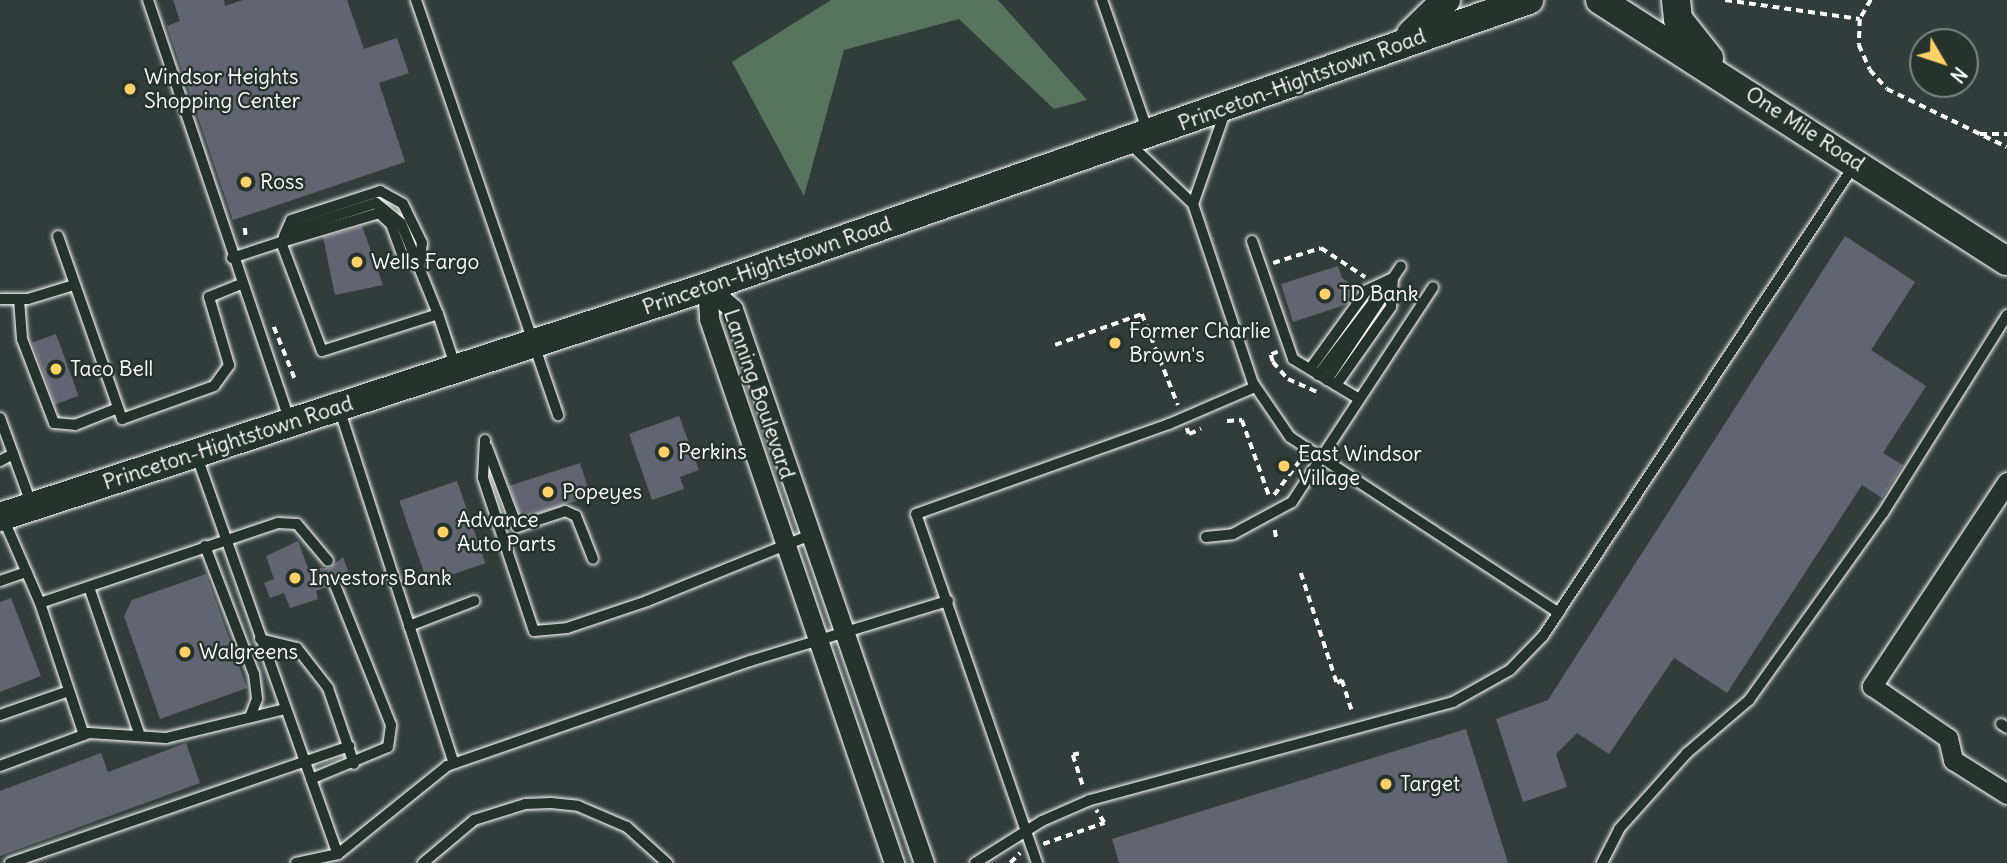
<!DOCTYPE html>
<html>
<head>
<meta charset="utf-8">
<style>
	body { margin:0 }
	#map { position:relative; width:2007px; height:863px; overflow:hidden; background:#323d3b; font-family:Delius,sans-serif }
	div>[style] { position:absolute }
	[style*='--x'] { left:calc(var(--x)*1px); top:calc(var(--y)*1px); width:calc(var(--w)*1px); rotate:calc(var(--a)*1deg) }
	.green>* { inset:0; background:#57745c }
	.building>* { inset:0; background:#636471; transform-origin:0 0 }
	.path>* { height:3.5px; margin-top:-1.75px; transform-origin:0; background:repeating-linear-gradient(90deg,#fff 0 7px,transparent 0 12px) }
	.roads { filter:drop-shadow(0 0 2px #fff) drop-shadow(0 0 2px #fff) }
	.lane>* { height:10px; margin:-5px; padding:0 5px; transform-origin:5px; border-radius:5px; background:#26332d }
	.street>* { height:19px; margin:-9.5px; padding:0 9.5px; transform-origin:9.5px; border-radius:9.5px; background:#26332d }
	.secondary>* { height:28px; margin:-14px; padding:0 14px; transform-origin:14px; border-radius:14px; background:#26332d }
	.dots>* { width:19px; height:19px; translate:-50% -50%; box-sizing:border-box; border:4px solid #26332d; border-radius:50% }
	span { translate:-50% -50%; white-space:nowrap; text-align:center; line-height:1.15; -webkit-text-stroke:5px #26332d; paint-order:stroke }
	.poi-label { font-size:21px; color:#fff }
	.left { translate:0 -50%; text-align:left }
	.street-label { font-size:21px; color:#fff }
	.north { position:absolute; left:1909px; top:28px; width:70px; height:70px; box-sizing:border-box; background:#26332d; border:2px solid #7d8581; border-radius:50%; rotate:129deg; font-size:19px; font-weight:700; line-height:28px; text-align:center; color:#fff }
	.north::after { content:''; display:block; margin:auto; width:24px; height:32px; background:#ffd166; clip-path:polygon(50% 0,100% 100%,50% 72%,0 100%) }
</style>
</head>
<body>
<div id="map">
	<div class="green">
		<i style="clip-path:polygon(831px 0,998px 0,1087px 100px,1054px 109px,959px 19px,844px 50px,804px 196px,732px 62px)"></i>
	</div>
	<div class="building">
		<i style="clip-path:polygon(173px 0,224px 0,225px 6px,243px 0,347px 0,364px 49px,397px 38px,409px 73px,379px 83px,405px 162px,233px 220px,167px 26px,180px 21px)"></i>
		<i style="clip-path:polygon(362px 226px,383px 285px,335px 295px,323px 237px)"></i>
		<i style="clip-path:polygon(1845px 236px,1915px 282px,1871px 350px,1926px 386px,1883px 453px,1903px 465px,1882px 498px,1862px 485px,1727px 693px,1674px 658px,1609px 754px,1577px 733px,1556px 754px,1567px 787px,1523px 802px,1496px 719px,1548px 700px)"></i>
		<i style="clip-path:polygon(1338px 266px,1342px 278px,1358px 289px,1348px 304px,1293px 322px,1281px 284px)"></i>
		<i style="left:56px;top:334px;width:66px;height:25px;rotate:70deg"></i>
		<i style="clip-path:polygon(679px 416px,699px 470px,680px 477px,684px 489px,652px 500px,629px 434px)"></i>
		<i style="left:580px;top:463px;width:35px;height:74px;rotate:72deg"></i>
		<i style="left:457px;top:481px;width:87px;height:61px;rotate:71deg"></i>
		<i style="clip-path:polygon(298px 541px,308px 568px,330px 568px,343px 557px,351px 579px,332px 578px,328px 587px,316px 591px,318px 599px,290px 608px,284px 593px,270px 598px,264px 583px,274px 579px,266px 556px)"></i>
		<i style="clip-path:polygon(206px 574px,247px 688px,160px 719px,124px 616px,132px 600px)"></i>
		<i style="clip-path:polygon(11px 598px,41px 676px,0 692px,0 602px)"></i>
		<i style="clip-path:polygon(1466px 729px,1508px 863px,1119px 863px,1112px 839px)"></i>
		<i style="clip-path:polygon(186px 743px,200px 783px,0 856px,0 791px,101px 753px,108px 772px)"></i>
	</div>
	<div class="path">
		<i style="--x:1725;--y:0;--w:136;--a:8"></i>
		<i style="--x:1871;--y:0;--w:22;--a:120"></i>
		<i style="--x:1860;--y:19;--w:26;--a:92"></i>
		<i style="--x:1859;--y:45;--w:27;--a:66"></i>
		<i style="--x:1870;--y:70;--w:25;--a:48"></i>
		<i style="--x:1887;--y:89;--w:133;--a:25.8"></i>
		<i style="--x:1980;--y:134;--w:27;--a:0"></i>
		<i style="--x:245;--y:228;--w:8;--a:83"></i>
		<i style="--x:1273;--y:263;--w:50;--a:-17.4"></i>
		<i style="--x:1321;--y:248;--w:53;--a:33.4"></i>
		<i style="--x:274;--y:327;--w:56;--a:68"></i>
		<i style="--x:1055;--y:345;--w:92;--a:-19.6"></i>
		<i style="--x:1142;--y:314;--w:98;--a:68.4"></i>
		<i style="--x:1278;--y:352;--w:8;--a:157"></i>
		<i style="--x:1271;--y:355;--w:7;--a:74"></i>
		<i style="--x:1273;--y:362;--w:23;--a:49"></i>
		<i style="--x:1288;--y:379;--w:32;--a:24"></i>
		<i style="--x:1227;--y:421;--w:15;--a:-4"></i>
		<i style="--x:1242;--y:420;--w:83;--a:70.3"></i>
		<i style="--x:1187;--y:428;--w:6;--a:72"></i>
		<i style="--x:1189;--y:434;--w:13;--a:-23"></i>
		<i style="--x:1274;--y:495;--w:45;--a:-53.1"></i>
		<i style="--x:1275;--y:530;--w:11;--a:80"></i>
		<i style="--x:1301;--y:573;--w:116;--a:71.9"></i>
		<i style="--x:1337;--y:683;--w:6;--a:-31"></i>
		<i style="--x:1342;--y:680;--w:36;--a:72"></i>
		<i style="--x:1079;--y:754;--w:6;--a:171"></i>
		<i style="--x:1073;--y:755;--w:35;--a:72"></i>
		<i style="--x:1043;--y:844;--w:65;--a:-19"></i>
		<i style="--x:1104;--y:823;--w:15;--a:-122"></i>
		<i style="--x:1010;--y:863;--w:14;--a:-45"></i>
	</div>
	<div class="roads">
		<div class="lane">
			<i style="--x:148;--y:0;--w:442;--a:71.4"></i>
			<i style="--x:416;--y:0;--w:439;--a:71.1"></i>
			<i style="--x:1102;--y:0;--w:140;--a:70.8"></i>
			<i style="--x:1129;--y:143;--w:88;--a:43.6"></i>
			<i style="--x:1193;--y:204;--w:189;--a:71.5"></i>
			<i style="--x:1253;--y:383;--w:65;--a:55.6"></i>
			<i style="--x:1290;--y:437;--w:321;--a:33.2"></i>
			<i style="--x:1193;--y:204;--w:97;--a:-70.8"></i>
			<i style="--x:58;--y:236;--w:194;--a:70.7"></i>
			<i style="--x:122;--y:419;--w:98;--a:-19.7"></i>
			<i style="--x:214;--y:386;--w:26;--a:-54"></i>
			<i style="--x:229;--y:365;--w:71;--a:-106.4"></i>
			<i style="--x:209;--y:297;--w:35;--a:-22"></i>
			<i style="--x:284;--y:236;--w:17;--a:-66"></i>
			<i style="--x:291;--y:220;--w:94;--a:-18"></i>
			<i style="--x:380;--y:191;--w:26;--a:29"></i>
			<i style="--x:403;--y:204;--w:43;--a:64"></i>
			<i style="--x:422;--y:243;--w:21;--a:98"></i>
			<i style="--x:1252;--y:241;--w:125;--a:70.8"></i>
			<i style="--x:1293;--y:359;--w:77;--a:31.2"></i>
			<i style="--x:281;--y:242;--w:18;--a:-45"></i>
			<i style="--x:294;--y:229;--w:86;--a:-17.6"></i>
			<i style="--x:376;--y:203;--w:32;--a:39"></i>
			<i style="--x:401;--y:223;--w:98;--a:67.9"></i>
			<i style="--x:282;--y:242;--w:101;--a:-16.6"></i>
			<i style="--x:379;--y:213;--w:16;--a:43"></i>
			<i style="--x:391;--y:224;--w:32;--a:70"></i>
			<i style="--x:402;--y:254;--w:19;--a:39"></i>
			<i style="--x:232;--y:258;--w:52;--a:-18.1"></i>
			<i style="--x:281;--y:242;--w:116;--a:69.4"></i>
			<i style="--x:322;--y:351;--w:122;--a:-17.7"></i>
			<i style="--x:438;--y:314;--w:54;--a:71.6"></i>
			<i style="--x:0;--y:299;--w:28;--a:0"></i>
			<i style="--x:28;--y:299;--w:48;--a:-16.9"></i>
			<i style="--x:19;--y:299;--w:40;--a:85.7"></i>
			<i style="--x:22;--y:339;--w:90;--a:69.1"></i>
			<i style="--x:54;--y:423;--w:21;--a:5"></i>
			<i style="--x:75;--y:425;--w:46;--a:-21.6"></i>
			<i style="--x:1310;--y:369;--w:97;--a:-54.2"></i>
			<i style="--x:1367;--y:290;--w:29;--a:-25"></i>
			<i style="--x:1393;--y:278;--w:14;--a:-56"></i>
			<i style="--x:1318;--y:375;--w:116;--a:-52.7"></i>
			<i style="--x:1327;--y:380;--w:114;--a:-56.4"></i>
			<i style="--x:1336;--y:385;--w:95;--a:-54.8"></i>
			<i style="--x:1391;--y:307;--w:29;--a:-86"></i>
			<i style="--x:339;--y:408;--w:373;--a:72.1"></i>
			<i style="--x:0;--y:418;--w:94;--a:70"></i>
			<i style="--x:485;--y:440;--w:38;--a:93"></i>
			<i style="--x:483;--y:478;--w:161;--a:71.6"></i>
			<i style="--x:534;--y:631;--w:33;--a:-5"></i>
			<i style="--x:567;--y:628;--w:84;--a:-18.6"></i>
			<i style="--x:647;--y:601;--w:176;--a:-22"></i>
			<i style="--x:487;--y:447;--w:85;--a:69.4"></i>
			<i style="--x:517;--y:527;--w:51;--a:-18.4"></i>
			<i style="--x:565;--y:511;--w:12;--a:24"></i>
			<i style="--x:576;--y:516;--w:46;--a:68.4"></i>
			<i style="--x:196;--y:454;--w:424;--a:70.5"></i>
			<i style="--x:0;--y:461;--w:15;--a:-28"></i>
			<i style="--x:3;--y:518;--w:93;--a:66.5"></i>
			<i style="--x:40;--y:603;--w:251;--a:-18.6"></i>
			<i style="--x:278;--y:523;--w:19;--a:3"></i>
			<i style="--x:297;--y:524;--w:48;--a:50"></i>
			<i style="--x:1206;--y:537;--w:27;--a:-6"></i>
			<i style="--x:1233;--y:534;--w:67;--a:-28.5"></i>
			<i style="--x:1292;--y:502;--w:257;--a:-56.7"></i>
			<i style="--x:205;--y:546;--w:137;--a:69.1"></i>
			<i style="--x:254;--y:674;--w:25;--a:83"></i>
			<i style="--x:257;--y:699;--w:19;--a:111"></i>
			<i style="--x:0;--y:581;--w:28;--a:-19"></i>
			<i style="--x:89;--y:587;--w:157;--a:71.1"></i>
			<i style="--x:40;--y:603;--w:139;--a:71.6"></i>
			<i style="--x:409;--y:626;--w:70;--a:-21"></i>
			<i style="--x:260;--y:639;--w:38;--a:14"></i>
			<i style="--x:297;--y:648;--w:51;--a:52.2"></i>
			<i style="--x:328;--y:688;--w:80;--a:71.1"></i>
			<i style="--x:0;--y:715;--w:73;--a:-19.2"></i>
			<i style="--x:2001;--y:724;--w:7;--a:34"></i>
			<i style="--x:0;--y:766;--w:95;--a:-20.3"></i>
			<i style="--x:89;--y:733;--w:77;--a:3.7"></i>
			<i style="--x:166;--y:738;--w:122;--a:-13.7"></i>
			<i style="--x:311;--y:779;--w:83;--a:-22.6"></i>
			<i style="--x:388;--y:747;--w:22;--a:-82"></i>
			<i style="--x:391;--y:725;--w:151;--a:-111.8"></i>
			<i style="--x:10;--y:863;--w:359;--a:-19"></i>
			<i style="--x:296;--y:863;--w:43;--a:-12.1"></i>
			<i style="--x:338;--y:854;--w:140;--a:-38.9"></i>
			<i style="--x:447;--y:766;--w:321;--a:-19.1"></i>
			<i style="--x:750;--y:661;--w:207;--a:-16.9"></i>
			<i style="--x:423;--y:863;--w:67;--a:-40.1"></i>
			<i style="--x:474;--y:820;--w:53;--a:-17.4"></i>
			<i style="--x:525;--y:804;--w:26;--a:-2"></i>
			<i style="--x:551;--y:803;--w:27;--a:6"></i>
			<i style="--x:578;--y:806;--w:53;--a:23.2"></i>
			<i style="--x:627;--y:827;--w:54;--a:42"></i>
			<i style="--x:975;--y:863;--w:79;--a:-32.1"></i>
			<i style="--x:1042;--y:821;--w:52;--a:-23.6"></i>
			<i style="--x:1090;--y:800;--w:376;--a:-15.1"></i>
			<i style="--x:1453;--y:702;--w:65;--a:-29.3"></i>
			<i style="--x:1510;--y:670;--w:47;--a:-45.9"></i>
			<i style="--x:1543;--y:636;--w:562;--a:-56.54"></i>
			<i style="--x:1037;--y:863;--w:369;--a:-109.1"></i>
			<i style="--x:916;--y:514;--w:269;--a:-19.6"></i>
			<i style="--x:1169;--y:424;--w:94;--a:-23.3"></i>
			<i style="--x:1602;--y:863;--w:38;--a:-63"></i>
			<i style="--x:1619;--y:829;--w:102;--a:-48.2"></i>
			<i style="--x:1687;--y:753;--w:82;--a:-40.5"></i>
			<i style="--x:1749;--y:700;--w:230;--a:-54.4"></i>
			<i style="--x:1883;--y:513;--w:234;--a:-57.9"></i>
		</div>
		<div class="street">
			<i style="--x:707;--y:287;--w:34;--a:40"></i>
			<i style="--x:733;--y:309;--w:586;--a:70.98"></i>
			<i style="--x:707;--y:287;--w:32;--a:86"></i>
			<i style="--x:709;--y:319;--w:575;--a:71.22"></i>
			<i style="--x:2007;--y:482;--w:245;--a:123.5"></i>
			<i style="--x:1872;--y:686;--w:92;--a:34.4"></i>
			<i style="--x:1948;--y:738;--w:23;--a:77"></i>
			<i style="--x:1953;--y:760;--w:64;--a:32.2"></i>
		</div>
		<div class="secondary">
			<i style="--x:1600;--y:0;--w:483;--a:32.7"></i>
			<i style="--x:1676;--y:0;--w:19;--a:84"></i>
			<i style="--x:1678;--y:19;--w:50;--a:51.5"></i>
			<i style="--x:1411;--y:34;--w:49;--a:-44.2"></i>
			<i style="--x:0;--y:517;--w:743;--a:-18.02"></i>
			<i style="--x:707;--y:287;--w:871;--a:-19.25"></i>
		</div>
	</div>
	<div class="dots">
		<i style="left:130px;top:89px;background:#ffd166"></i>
		<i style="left:246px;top:182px;background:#ffd166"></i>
		<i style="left:357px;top:262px;background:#ffd166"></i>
		<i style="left:1325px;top:294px;background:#ffd166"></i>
		<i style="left:1115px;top:343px;background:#ffd166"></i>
		<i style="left:56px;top:369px;background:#ffd166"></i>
		<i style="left:664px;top:452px;background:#ffd166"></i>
		<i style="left:1284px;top:466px;background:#ffd166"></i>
		<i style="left:548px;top:492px;background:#ffd166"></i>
		<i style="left:443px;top:532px;background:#ffd166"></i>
		<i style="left:295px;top:578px;background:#ffd166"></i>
		<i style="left:185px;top:652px;background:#ffd166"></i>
		<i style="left:1386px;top:784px;background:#ffd166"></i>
	</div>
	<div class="poi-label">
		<span class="left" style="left:144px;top:89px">Windsor Heights<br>Shopping Center</span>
		<span class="left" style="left:260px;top:182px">Ross</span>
		<span class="left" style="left:371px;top:262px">Wells Fargo</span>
		<span class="left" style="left:1339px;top:294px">TD Bank</span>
		<span class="left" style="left:1129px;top:343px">Former Charlie<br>Brown's</span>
		<span class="left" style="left:70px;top:369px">Taco Bell</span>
		<span class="left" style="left:678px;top:452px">Perkins</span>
		<span class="left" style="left:1298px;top:466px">East Windsor<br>Village</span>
		<span class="left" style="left:562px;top:492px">Popeyes</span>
		<span class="left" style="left:457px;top:532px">Advance<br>Auto Parts</span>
		<span class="left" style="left:309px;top:578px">Investors Bank</span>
		<span class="left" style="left:199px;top:652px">Walgreens</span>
		<span class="left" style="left:1400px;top:784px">Target</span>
	</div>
	<div class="street-label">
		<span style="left:1302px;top:80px;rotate:-20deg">Princeton-Hightstown Road</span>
		<span style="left:1805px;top:129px;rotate:33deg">One Mile Road</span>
		<span style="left:767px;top:266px;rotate:-19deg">Princeton-Hightstown Road</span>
		<span style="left:759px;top:394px;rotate:71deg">Lanning Boulevard</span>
		<span style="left:228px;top:443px;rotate:-18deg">Princeton-Hightstown Road</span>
	</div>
	<div class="north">N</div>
</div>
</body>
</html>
